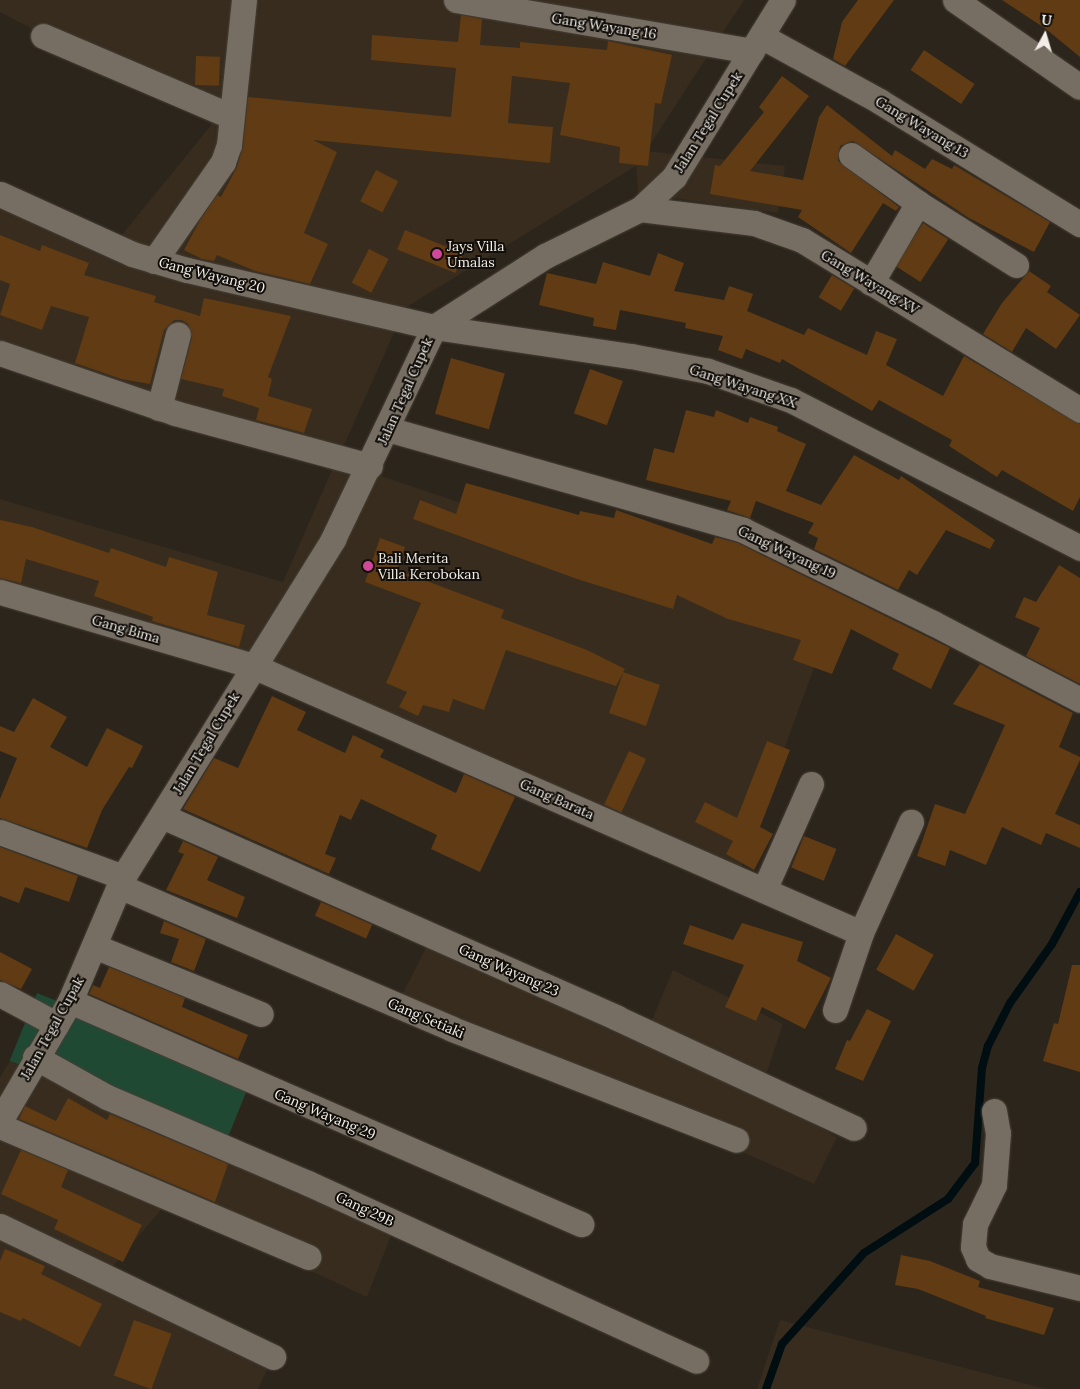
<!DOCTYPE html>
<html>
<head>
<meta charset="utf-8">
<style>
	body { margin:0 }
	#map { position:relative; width:1080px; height:1389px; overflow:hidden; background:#2c251b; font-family:Lora,serif }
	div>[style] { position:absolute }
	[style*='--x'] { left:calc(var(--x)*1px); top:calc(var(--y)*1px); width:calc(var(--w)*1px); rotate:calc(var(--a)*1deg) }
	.built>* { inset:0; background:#372c1d }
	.green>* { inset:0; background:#204934; transform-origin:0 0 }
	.stream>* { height:8px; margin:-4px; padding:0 4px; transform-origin:4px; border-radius:4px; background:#000e12 }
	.building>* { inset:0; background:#613b13; transform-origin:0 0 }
	.roads { filter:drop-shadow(0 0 1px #453f38) drop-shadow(0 0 1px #453f38) }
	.minor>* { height:25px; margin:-12.5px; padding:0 12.5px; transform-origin:12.5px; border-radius:12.5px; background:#776e63 }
	.dots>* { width:14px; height:14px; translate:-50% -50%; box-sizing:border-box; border:2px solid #120e0a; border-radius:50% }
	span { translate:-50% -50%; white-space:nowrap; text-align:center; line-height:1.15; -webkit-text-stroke:4px #120e0a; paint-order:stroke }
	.street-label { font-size:14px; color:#f3eee8 }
	.poi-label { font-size:14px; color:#f3eee8 }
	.left { translate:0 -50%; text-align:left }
	.north { position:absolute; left:1020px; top:10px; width:50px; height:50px; -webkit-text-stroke:4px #120e0a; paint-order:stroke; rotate:6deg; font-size:14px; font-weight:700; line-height:20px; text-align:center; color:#f3eee8 }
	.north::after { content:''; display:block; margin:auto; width:18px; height:22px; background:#f3eee8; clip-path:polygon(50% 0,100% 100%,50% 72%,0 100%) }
</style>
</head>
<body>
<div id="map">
	<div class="built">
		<i style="clip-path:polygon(0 0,744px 0,646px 151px,785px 166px,778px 213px,638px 193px,636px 166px,405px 308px,337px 461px,829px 627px,738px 875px,227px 664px,0 591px,0 499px,283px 582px,336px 461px,0 340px,0 195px,107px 253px,212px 124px,0 12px)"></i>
		<i style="clip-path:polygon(430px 940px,645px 1037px,673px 970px,783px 1024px,760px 1093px,837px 1137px,814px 1184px,400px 999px)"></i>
		<i style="clip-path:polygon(10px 1061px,217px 1155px,394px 1228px,367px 1297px,166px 1204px,102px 1279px,270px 1364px,258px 1389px,0 1389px,0 1077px)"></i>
		<i style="clip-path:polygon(780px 1320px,1046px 1389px,757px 1389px)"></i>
	</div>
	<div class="green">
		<i style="left:37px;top:993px;width:231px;height:73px;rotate:22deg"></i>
	</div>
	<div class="stream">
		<i style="--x:766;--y:1389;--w:48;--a:-70.4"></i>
		<i style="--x:782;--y:1344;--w:122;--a:-48"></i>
		<i style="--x:864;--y:1253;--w:100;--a:-32.7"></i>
		<i style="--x:948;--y:1199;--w:45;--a:-53.1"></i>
		<i style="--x:975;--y:1163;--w:95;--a:-85.8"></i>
		<i style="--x:982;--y:1068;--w:23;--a:-75"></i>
		<i style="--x:988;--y:1046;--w:48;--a:-62.9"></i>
		<i style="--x:1010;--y:1003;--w:72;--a:-54.6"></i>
		<i style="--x:1052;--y:944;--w:59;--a:-61.7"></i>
	</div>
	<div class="building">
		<i style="clip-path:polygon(858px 0,894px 0,845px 66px,833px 59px,842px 22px)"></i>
		<i style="clip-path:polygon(1002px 0,1080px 0,1080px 57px,1046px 29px)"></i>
		<i style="clip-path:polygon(461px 15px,482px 19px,480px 45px,520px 48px,520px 42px,607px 50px,608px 41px,672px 55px,661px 104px,655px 103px,648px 166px,619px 163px,620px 147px,560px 135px,570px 83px,512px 76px,508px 123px,553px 127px,550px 163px,313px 140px,337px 152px,304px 233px,328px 244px,310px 284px,255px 271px,217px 255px,214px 261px,202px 259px,184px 250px,200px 220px,217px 195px,221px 197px,237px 167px,243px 147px,248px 97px,451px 117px,456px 68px,371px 60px,372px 35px,458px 42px)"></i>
		<i style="left:924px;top:50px;width:61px;height:24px;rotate:34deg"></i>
		<i style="left:196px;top:56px;width:24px;height:29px;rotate:2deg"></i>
		<i style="clip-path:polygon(782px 76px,809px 96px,750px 171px,803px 180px,819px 117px,827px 105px,892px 156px,895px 150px,925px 169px,932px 159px,952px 169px,954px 165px,1050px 222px,1034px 252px,969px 218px,853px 141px,840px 146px,838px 161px,899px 207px,896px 211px,883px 203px,851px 253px,798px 217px,802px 210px,710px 194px,715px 165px,720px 166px,764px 112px,759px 107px)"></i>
		<i style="left:376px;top:170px;width:25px;height:35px;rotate:27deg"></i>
		<i style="left:923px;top:223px;width:30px;height:51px;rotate:33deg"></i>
		<i style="left:405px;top:230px;width:63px;height:21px;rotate:22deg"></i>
		<i style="clip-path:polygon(0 235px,40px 251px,42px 245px,89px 263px,84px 275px,156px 296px,154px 302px,200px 316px,204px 298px,291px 316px,268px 377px,272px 379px,268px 396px,312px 409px,304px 433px,256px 420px,259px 408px,222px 396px,224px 389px,181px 379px,192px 337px,188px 324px,182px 320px,174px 320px,164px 330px,150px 384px,121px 379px,75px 363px,89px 317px,51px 306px,42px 330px,0 315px,10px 284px,0 280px)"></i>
		<i style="left:369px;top:249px;width:22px;height:38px;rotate:27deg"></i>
		<i style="clip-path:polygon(658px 253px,684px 263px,674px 291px,724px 300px,729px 286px,753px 294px,747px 311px,804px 335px,808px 328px,867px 355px,876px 331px,897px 339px,886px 365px,943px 396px,964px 356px,1080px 424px,1080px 497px,1073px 511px,1002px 470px,997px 477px,949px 446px,952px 440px,879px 400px,872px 411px,782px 359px,780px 363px,746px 349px,742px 359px,718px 350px,723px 336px,685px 328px,686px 323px,620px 310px,616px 330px,593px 326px,594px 318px,539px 305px,547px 273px,596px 284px,603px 262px,650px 276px)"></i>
		<i style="clip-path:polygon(1029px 271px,1051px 286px,1047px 292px,1080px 315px,1056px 349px,1026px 328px,1012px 352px,983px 334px,1002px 303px)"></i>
		<i style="left:832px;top:275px;width:26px;height:26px;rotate:31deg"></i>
		<i style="left:451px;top:358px;width:56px;height:58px;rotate:16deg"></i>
		<i style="left:590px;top:369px;width:35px;height:47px;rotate:20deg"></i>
		<i style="clip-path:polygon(686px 410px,714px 417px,716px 410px,748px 423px,750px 417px,778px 427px,777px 431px,806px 444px,786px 491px,821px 505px,854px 455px,899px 480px,901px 476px,995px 540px,990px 549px,946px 530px,917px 575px,909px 570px,898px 590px,814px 549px,818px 538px,808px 533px,814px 523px,756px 501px,750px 518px,727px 510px,731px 501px,646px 480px,654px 448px,674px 453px)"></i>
		<i style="clip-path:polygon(466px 483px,579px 515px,580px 511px,614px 518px,616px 510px,712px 544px,715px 537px,738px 543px,950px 648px,931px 689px,892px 669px,899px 654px,851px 629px,832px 674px,793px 660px,801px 640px,728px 619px,677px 595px,673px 609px,577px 579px,413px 519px,420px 500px,456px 514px)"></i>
		<i style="clip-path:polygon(0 520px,32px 527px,109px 553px,111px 548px,166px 567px,169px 557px,218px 572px,207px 615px,245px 625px,239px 647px,152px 621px,153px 617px,94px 596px,99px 581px,26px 559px,21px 583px,0 578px)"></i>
		<i style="clip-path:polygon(380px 538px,405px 547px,397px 570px,504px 610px,501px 618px,587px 650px,625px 669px,623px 672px,660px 685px,646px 726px,609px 713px,623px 673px,616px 686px,506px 650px,484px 710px,453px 699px,449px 712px,423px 705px,418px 716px,399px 707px,407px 692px,386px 683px,421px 603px,365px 582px)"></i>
		<i style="clip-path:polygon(1059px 565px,1080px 578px,1080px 684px,1026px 656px,1040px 628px,1015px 617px,1024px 597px,1036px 602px)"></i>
		<i style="clip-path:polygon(980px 664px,1073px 713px,1059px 747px,1080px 757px,1080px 760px,1055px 814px,1080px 825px,1080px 848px,1046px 833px,1041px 845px,1002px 827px,986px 865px,950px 850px,945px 866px,917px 856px,935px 804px,965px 814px,1005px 725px,953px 704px)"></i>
		<i style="clip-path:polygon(272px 696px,306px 712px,297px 730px,345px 753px,353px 735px,384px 750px,380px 757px,456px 793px,464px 774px,515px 797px,480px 872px,431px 849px,437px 835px,361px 799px,351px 820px,340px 815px,325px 854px,336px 858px,329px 874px,183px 809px,214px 758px,238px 768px)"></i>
		<i style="clip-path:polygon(33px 698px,67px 717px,50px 747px,87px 767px,107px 728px,143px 746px,132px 768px,129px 767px,102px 810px,87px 848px,0 818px,0 799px,17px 758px,0 751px,0 726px,14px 732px)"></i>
		<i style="clip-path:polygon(767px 741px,790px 750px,760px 827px,773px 834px,754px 870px,726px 854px,733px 841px,695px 822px,705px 802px,737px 818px)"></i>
		<i style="left:629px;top:751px;width:19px;height:59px;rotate:25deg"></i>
		<i style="left:804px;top:836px;width:35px;height:34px;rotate:22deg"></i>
		<i style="clip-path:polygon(183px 841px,218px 857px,207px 880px,245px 897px,237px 918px,166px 890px,184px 854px,178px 852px)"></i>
		<i style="clip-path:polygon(0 847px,78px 876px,69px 902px,25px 887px,19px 903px,0 896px)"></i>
		<i style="left:321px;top:902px;width:56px;height:15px;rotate:24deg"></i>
		<i style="clip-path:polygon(164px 921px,206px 939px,194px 971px,171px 962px,179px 939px,160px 933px)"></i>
		<i style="clip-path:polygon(742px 923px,803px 942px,797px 961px,831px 978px,805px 1029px,762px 1007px,756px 1021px,725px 1007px,744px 965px,683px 944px,690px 925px,733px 940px)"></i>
		<i style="left:896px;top:934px;width:43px;height:41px;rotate:29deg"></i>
		<i style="clip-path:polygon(0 952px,32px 969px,21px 989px,0 980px)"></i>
		<i style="clip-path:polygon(1072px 965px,1080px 965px,1080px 1072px,1043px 1061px,1054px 1023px,1058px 1024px)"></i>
		<i style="clip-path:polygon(109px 967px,185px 998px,182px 1007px,248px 1035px,238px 1059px,89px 994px,93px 985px,100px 988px)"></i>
		<i style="clip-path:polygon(867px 1009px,891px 1021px,863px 1081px,835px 1069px,847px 1040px,850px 1041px)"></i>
		<i style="clip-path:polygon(68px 1098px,107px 1120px,110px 1114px,228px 1164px,215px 1202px,19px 1119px,25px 1106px,56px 1121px)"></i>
		<i style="clip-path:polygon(21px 1150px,68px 1170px,61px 1187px,142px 1225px,123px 1262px,54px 1229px,58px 1220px,1px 1194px)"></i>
		<i style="clip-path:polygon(5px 1249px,45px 1266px,41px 1274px,102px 1304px,80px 1347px,23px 1318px,21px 1321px,0 1312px,0 1261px)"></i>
		<i style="clip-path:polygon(901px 1255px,930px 1261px,980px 1281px,978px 1287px,1054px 1308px,1044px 1335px,985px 1318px,986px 1316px,918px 1289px,895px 1285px)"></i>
		<i style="left:134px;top:1320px;width:40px;height:59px;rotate:20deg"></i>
	</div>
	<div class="roads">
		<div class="minor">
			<i style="--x:456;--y:0;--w:300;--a:9.8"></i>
			<i style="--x:955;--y:0;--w:152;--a:34.8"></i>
			<i style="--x:43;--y:36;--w:204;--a:23.1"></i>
			<i style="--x:761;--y:36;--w:135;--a:28.8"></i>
			<i style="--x:879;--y:101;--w:236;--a:31.5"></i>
			<i style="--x:851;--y:155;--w:82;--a:35.6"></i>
			<i style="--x:918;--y:203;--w:116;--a:32.3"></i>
			<i style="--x:0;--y:194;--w:145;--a:24.4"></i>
			<i style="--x:132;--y:254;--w:57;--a:16.2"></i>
			<i style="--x:187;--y:270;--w:253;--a:13"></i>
			<i style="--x:434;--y:327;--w:199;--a:8.4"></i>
			<i style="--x:631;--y:356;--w:78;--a:11"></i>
			<i style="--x:708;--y:371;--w:88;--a:19.3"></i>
			<i style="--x:791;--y:400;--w:325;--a:27.1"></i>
			<i style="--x:640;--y:209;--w:115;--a:7"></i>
			<i style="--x:754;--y:223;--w:51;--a:19.5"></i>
			<i style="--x:802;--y:240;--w:326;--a:31.4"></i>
			<i style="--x:154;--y:261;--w:121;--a:-55.1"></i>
			<i style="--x:223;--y:162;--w:18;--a:-71"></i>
			<i style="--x:229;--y:145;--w:146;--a:-84.1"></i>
			<i style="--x:871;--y:283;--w:93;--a:-59.6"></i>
			<i style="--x:0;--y:353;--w:185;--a:18.9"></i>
			<i style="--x:175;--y:413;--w:202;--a:15.2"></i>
			<i style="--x:159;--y:408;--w:76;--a:-75.6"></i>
			<i style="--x:387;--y:429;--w:370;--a:15.8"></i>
			<i style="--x:743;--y:530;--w:212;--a:26.1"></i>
			<i style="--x:933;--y:623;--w:166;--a:27.6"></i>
			<i style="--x:0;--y:592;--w:264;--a:16.3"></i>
			<i style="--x:253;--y:666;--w:664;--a:23.71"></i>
			<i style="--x:162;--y:816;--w:498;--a:23.9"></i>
			<i style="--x:617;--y:1018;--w:261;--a:24.9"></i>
			<i style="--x:0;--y:832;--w:131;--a:20.1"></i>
			<i style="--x:119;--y:886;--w:362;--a:23.2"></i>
			<i style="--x:452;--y:1029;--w:305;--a:21.3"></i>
			<i style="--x:764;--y:890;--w:116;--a:-66.1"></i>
			<i style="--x:94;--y:946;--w:180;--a:22.2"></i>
			<i style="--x:0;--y:994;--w:64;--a:28.2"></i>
			<i style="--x:70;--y:1001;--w:558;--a:23.58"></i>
			<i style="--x:835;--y:1010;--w:81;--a:-71.3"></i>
			<i style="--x:861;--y:933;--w:122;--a:-65.8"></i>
			<i style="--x:35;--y:1057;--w:82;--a:29.1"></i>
			<i style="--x:107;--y:1097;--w:219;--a:23.2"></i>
			<i style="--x:308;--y:1183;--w:427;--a:24.6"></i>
			<i style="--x:994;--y:1111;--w:22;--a:80"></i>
			<i style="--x:998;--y:1133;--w:52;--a:94.4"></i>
			<i style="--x:994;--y:1185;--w:43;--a:116"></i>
			<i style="--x:975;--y:1224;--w:23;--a:95"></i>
			<i style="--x:973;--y:1247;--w:13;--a:67"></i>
			<i style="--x:978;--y:1259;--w:14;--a:30"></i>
			<i style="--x:990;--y:1266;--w:93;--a:13.7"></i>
			<i style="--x:0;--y:1121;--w:139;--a:-59.7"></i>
			<i style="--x:70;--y:1001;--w:135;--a:-66.9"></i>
			<i style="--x:123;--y:877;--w:398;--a:-58.1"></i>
			<i style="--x:333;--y:539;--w:235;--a:-64.5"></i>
			<i style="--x:434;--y:327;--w:132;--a:-32.6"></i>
			<i style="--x:545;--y:256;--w:106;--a:-26.3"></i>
			<i style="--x:640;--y:209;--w:47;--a:-43.3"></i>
			<i style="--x:674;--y:177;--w:208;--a:-58.4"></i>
			<i style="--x:0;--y:1126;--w:335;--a:23"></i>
			<i style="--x:0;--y:1226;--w:303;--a:25.6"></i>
		</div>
	</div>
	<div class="dots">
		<i style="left:437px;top:254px;background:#d1479c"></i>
		<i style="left:368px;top:566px;background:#d1479c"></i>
	</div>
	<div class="street-label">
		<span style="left:604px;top:26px;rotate:9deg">Gang Wayang 16</span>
		<span style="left:708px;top:122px;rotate:-58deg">Jalan Tegal Cupek</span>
		<span style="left:922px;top:127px;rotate:31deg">Gang Wayang 13</span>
		<span style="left:212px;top:275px;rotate:14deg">Gang Wayang 20</span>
		<span style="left:870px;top:282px;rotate:31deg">Gang Wayang XV</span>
		<span style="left:743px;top:386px;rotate:18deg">Gang Wayang XX</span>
		<span style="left:405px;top:391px;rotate:-66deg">Jalan Tegal Cupek</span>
		<span style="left:787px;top:552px;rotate:25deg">Gang Wayang 19</span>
		<span style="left:126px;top:629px;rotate:16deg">Gang Bima</span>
		<span style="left:206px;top:743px;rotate:-59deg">Jalan Tegal Cupek</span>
		<span style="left:557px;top:799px;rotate:24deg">Gang Barata</span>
		<span style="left:509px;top:970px;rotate:24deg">Gang Wayang 23</span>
		<span style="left:426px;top:1018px;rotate:23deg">Gang Setiaki</span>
		<span style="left:52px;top:1028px;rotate:-61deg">Jalan Tegal Cupak</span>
		<span style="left:325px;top:1114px;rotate:23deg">Gang Wayang 29</span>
		<span style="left:365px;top:1209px;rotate:25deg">Gang 29B</span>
	</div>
	<div class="poi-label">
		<span class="left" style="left:447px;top:254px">Jays Villa<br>Umalas</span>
		<span class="left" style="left:378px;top:566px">Bali Merita<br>Villa Kerobokan</span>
	</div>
	<div class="north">U</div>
</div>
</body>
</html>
